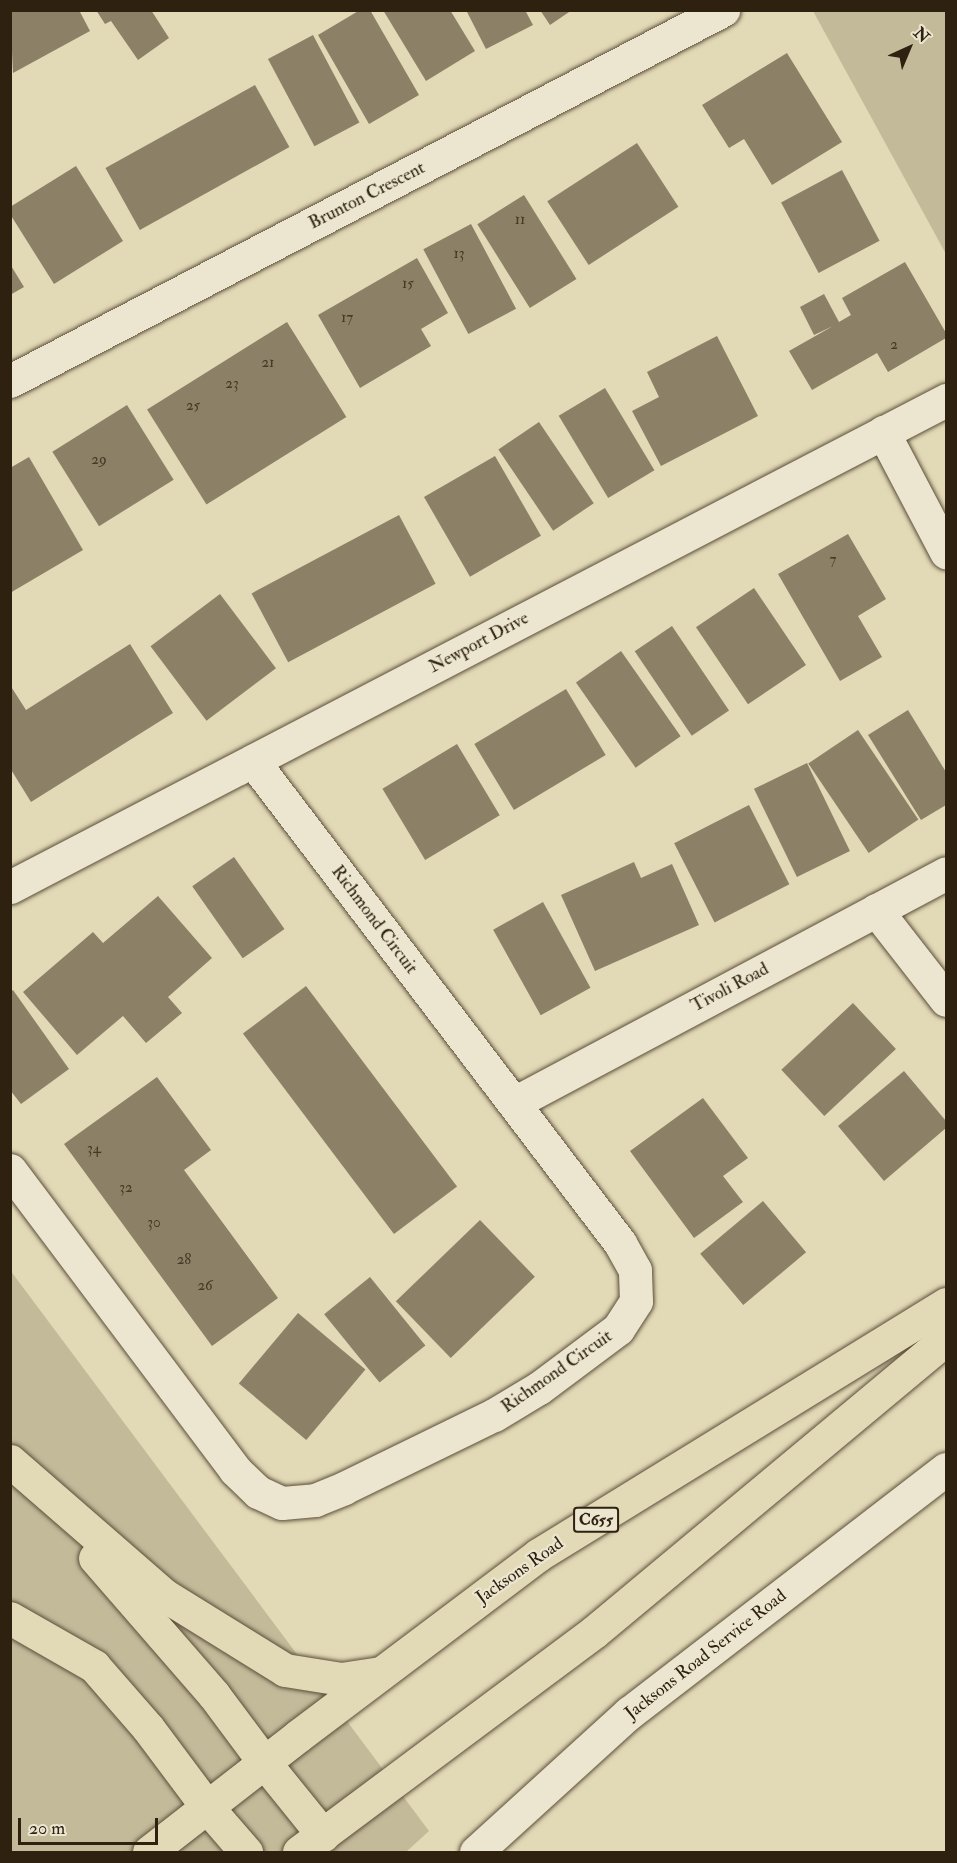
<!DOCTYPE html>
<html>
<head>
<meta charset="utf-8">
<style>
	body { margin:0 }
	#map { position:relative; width:957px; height:1863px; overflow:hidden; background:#e2d9b6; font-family:"IM FELL Double Pica",serif }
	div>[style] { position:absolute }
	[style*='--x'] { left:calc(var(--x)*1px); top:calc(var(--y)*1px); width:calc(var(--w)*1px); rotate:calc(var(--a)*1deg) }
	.green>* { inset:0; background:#c3ba9a }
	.building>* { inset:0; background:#8c8166; transform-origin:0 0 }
	.roads { filter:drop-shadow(0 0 2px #5b4f3a) drop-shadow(0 0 2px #5b4f3a) }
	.minor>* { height:33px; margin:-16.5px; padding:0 16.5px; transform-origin:16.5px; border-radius:16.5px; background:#ece6d0 }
	.primary>* { height:33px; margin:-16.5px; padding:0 16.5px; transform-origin:16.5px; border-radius:16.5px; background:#e2d9b6 }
	.motorway>* { height:33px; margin:-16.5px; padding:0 16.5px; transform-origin:16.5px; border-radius:16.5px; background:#e2d9b6 }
	span { translate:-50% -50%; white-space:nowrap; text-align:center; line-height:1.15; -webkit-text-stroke:4.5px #ece6d0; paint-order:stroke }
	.number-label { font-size:15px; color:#463926 }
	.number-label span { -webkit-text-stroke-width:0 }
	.shield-label span { padding:2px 4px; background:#ece6d0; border:2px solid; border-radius:4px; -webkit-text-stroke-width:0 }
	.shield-label { font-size:16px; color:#2e2110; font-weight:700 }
	.street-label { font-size:18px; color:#2e2110 }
	.frame { position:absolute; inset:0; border:12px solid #2e2110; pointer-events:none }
	.north { position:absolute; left:879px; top:18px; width:60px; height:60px; -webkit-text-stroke:4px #ece6d0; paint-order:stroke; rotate:44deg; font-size:16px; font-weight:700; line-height:24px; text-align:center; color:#2e2110 }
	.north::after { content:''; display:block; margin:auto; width:21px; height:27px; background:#2e2110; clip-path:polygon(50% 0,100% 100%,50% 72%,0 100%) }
	.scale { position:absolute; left:18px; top:1818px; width:140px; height:27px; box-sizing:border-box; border:3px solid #2e2110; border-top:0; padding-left:8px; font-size:18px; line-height:21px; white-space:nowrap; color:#2e2110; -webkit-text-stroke:4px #ece6d0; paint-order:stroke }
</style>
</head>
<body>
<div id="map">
	<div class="green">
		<i style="clip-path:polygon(813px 11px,946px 11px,946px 254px)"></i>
		<i style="clip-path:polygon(10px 1270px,429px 1831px,406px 1852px,11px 1852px)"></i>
	</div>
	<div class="building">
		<i style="clip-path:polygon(10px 10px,79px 10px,90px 31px,13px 73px)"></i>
		<i style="clip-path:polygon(96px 10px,151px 10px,169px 38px,138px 60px,111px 21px,105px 24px)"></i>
		<i style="clip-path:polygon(360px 10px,370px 10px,419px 95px,369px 124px,318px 35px)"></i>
		<i style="clip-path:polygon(383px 10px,450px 10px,475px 51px,426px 81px)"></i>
		<i style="clip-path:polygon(466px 10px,525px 10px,533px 25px,486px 49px)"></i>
		<i style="clip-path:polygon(540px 10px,572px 10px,550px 25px)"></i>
		<i style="left:313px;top:35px;width:99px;height:51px;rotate:62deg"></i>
		<i style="clip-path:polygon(787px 53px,842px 142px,772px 185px,744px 139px,729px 148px,702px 105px)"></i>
		<i style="left:255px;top:85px;width:71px;height:171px;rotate:61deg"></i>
		<i style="left:637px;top:143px;width:76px;height:107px;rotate:57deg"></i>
		<i style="clip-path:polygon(76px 166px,123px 241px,54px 284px,10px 214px,10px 207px)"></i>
		<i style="left:842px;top:170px;width:80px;height:69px;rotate:62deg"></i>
		<i style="left:524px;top:195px;width:99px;height:55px;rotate:58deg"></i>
		<i style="left:471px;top:224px;width:96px;height:54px;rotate:62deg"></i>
		<i style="clip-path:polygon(417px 258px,448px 313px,421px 329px,431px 346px,360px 388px,318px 315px)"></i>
		<i style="clip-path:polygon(905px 262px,946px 333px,946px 338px,888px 372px,877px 353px,812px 390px,789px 351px,833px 326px,814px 335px,800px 307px,824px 294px,839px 322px,851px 315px,842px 298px)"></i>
		<i style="clip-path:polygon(10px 264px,24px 287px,10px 295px)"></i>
		<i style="left:287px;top:322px;width:112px;height:165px;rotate:58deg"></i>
		<i style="clip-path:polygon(717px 336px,758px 416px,661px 466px,632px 411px,659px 397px,647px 372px)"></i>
		<i style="left:605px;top:388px;width:96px;height:54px;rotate:59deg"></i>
		<i style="left:127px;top:405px;width:88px;height:88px;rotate:58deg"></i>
		<i style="left:539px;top:422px;width:98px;height:49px;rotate:56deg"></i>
		<i style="left:495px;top:456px;width:92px;height:82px;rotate:60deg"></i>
		<i style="clip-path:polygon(29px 457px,83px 550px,10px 593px,10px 468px)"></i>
		<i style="left:399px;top:515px;width:78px;height:167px;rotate:62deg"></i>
		<i style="clip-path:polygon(848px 534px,886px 599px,858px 616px,882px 657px,840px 681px,778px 574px)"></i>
		<i style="left:754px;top:588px;width:93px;height:70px;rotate:56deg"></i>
		<i style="left:220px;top:594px;width:93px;height:87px;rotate:53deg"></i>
		<i style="left:672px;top:626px;width:102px;height:45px;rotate:56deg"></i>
		<i style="clip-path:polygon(130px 644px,173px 713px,31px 802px,10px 768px,10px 685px,26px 710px)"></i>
		<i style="left:621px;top:651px;width:104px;height:55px;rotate:55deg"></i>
		<i style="left:566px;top:689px;width:77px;height:107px;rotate:59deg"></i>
		<i style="clip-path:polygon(908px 710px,946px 772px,946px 805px,921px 820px,868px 735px)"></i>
		<i style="left:858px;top:730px;width:108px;height:60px;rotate:56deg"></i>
		<i style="left:457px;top:744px;width:83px;height:87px;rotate:59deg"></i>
		<i style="left:807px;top:763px;width:98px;height:59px;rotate:64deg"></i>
		<i style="left:749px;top:805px;width:89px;height:84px;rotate:63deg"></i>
		<i style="left:234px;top:857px;width:88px;height:51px;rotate:55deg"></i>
		<i style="clip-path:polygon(634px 862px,641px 878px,672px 864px,699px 925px,595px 971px,561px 895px)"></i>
		<i style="clip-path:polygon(158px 896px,212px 958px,168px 997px,182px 1013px,146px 1043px,123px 1016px,77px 1055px,23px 992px,93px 932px,103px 943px)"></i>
		<i style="left:543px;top:902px;width:98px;height:57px;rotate:61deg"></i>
		<i style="left:306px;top:986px;width:251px;height:79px;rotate:53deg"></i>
		<i style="clip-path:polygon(13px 990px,69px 1069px,21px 1104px,10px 1090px,10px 992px)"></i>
		<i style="left:853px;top:1003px;width:63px;height:98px;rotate:47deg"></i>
		<i style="clip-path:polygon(904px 1071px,946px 1121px,946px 1128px,884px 1181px,838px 1126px)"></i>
		<i style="clip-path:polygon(157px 1077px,211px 1150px,184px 1170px,278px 1298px,212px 1346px,64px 1144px)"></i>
		<i style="clip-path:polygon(703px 1098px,748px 1158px,723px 1176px,743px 1202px,694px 1238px,630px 1151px)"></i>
		<i style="left:763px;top:1201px;width:67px;height:82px;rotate:50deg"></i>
		<i style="left:480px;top:1220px;width:79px;height:117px;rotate:46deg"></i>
		<i style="left:370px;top:1277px;width:88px;height:59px;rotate:51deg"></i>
		<i style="left:298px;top:1313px;width:88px;height:92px;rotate:40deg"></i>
	</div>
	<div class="roads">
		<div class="minor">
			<i style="--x:10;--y:381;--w:804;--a:-27.49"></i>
			<i style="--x:883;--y:432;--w:136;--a:62.3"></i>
			<i style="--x:10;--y:887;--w:1055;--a:-27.49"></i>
			<i style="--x:876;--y:910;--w:114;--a:52.1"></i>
			<i style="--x:514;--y:1103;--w:489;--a:-28"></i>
			<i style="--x:10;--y:1170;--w:375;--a:53.1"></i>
			<i style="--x:235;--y:1470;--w:32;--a:44"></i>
			<i style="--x:258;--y:1492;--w:26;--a:25"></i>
			<i style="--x:282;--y:1503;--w:33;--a:-5"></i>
			<i style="--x:315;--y:1500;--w:31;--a:-22"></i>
			<i style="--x:344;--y:1488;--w:167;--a:-26"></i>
			<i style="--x:494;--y:1415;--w:52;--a:-31"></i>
			<i style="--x:539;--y:1388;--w:99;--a:-36.8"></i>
			<i style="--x:618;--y:1329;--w:33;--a:-57"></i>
			<i style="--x:636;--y:1301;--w:31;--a:-92"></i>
			<i style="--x:635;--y:1270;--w:31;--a:-119"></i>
			<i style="--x:620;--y:1243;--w:606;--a:-127.29"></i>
			<i style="--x:476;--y:1852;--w:207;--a:-42.3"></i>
			<i style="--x:629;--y:1713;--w:400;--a:-37.6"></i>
		</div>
		<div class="primary">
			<i style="--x:264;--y:1762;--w:94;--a:51.1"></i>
			<i style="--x:207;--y:1807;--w:60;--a:49.1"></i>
			<i style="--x:149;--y:1852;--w:189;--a:-37.9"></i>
			<i style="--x:298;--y:1736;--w:301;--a:-37"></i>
			<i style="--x:538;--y:1555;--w:479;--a:-31.6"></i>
			<i style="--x:299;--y:1852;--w:368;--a:-36.7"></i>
			<i style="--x:594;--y:1632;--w:458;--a:-39.8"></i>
		</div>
		<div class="motorway">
			<i style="--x:10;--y:1461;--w:204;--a:41"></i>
			<i style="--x:164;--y:1595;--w:142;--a:31.8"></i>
			<i style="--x:285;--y:1670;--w:57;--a:9.1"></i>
			<i style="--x:341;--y:1679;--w:40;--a:-8.5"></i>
			<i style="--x:95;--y:1558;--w:181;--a:49"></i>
			<i style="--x:214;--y:1695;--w:84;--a:53.3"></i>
			<i style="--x:10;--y:1618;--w:97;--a:29.7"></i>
			<i style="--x:94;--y:1666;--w:82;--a:48.9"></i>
			<i style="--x:148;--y:1728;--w:99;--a:53.2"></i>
		</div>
	</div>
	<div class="number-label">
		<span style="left:520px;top:220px">11</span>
		<span style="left:459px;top:254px">13</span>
		<span style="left:408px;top:284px">15</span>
		<span style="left:347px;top:318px">17</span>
		<span style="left:894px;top:345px">2</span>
		<span style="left:268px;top:363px">21</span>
		<span style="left:232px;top:384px">23</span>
		<span style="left:193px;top:406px">25</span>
		<span style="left:99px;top:460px">29</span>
		<span style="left:833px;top:560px">7</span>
		<span style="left:94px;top:1149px">34</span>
		<span style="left:126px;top:1188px">32</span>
		<span style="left:154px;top:1223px">30</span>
		<span style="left:184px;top:1260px">28</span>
		<span style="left:205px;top:1286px">26</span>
	</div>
	<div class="shield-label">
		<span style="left:596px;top:1520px">C655</span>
	</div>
	<div class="street-label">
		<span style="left:367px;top:196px;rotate:-27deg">Brunton Crescent</span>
		<span style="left:479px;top:643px;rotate:-28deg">Newport Drive</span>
		<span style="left:374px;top:920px;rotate:53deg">Richmond Circuit</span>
		<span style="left:730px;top:988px;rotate:-28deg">Tivoli Road</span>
		<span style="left:557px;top:1372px;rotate:-35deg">Richmond Circuit</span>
		<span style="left:520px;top:1571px;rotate:-35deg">Jacksons Road</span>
		<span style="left:706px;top:1655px;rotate:-38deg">Jacksons Road Service Road</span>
	</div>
	<div class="frame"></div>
	<div class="north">N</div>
	<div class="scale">20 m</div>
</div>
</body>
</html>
